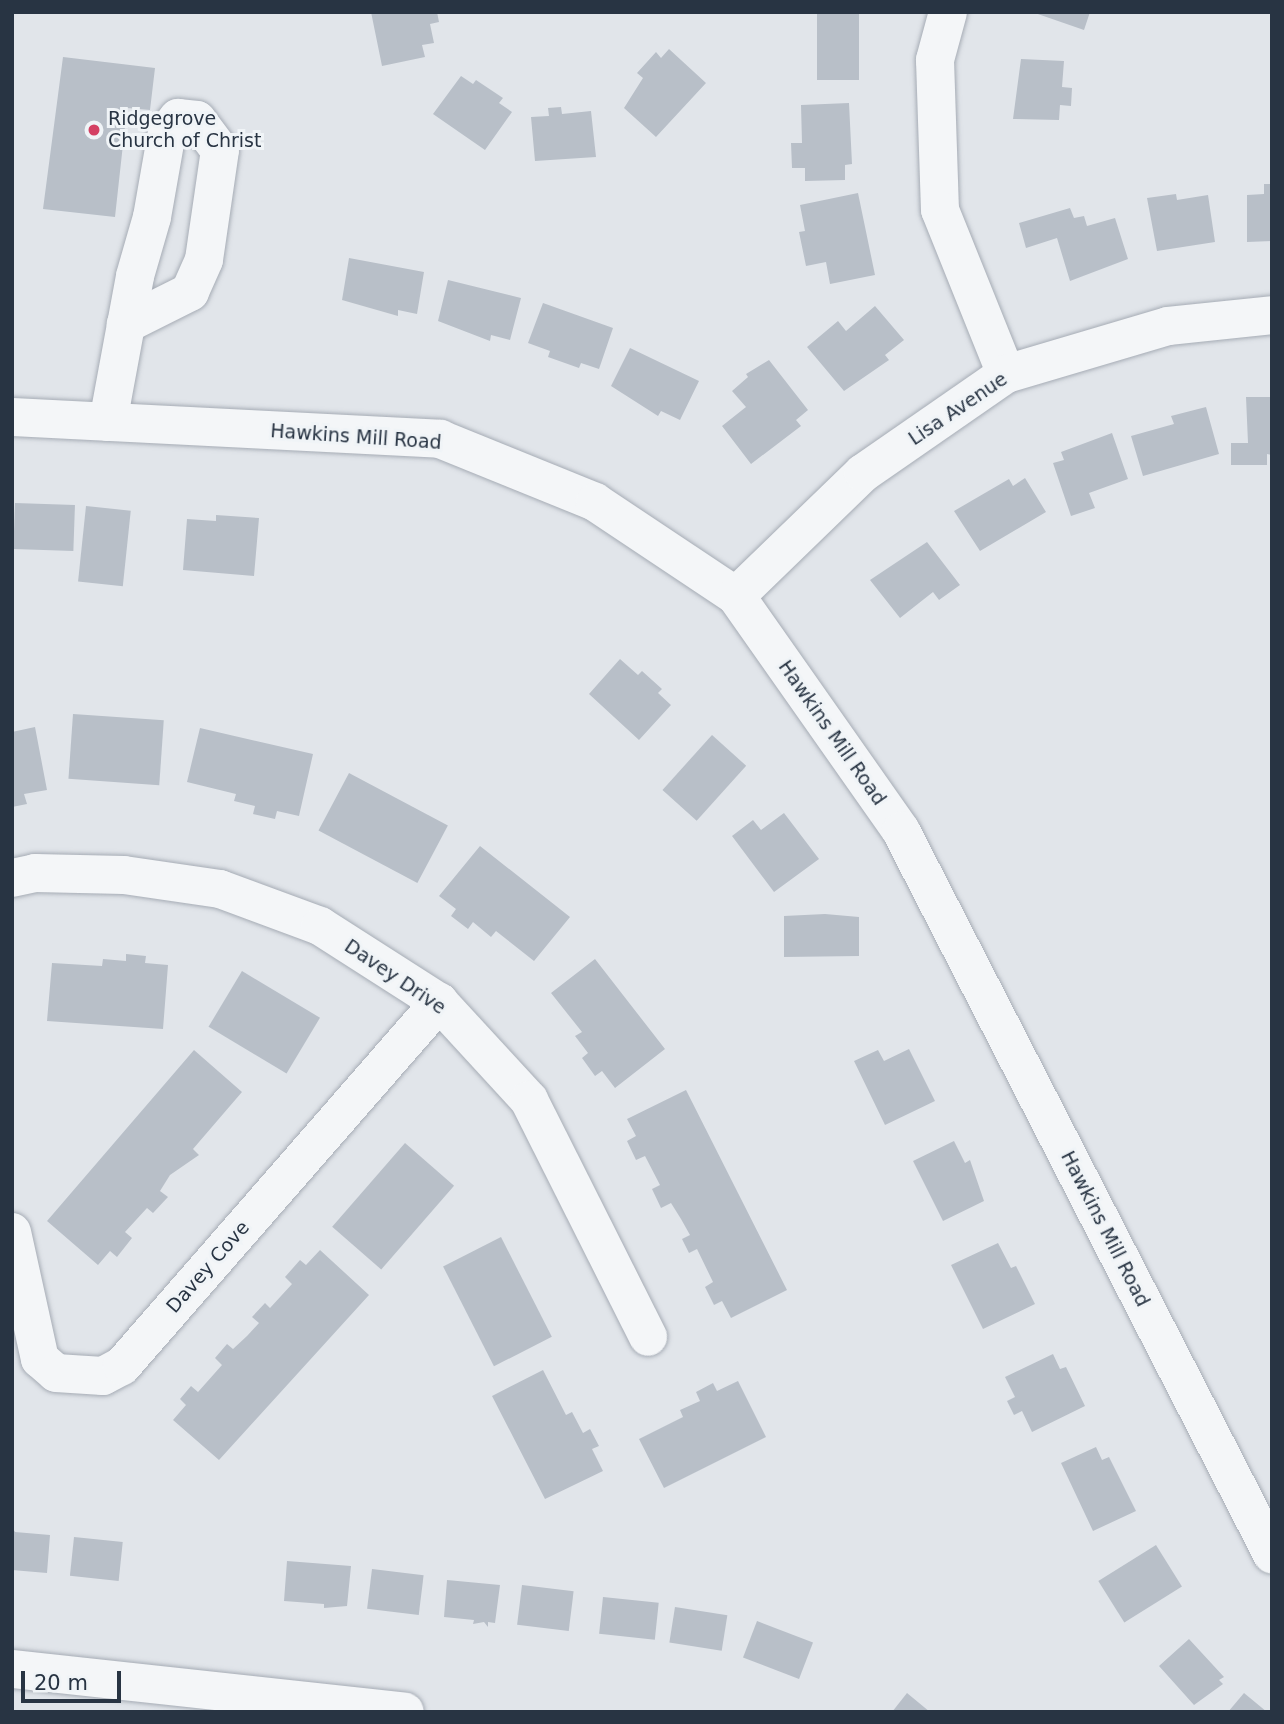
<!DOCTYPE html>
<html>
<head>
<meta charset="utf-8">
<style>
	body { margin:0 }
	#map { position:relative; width:1284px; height:1724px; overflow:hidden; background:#e1e5ea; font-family:"DejaVu Sans",sans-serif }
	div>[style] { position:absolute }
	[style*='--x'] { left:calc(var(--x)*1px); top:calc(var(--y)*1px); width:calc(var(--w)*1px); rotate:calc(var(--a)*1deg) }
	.building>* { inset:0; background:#b8bfc8; transform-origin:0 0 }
	.roads { filter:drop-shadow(0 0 2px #a6acb5) drop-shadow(0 0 2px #a6acb5) }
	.minor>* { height:38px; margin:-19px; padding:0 19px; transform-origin:19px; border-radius:19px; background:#f4f6f8 }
	.dots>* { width:19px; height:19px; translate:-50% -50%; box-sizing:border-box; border:4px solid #f0f4f7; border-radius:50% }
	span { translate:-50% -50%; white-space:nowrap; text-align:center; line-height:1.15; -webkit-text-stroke:6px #f0f4f7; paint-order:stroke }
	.poi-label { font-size:19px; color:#283443 }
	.left { translate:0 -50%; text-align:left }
	.street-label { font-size:19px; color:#283443 }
	.frame { position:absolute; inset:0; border:14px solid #283443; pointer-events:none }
	.scale { position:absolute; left:21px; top:1671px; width:100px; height:32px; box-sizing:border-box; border:4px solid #283443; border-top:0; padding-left:9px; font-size:21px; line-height:24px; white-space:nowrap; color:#283443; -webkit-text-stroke:5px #f0f4f7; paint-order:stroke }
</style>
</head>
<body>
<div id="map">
	<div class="building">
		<i style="clip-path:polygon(371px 12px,437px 12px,439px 22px,430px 24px,434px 43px,422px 45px,425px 57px,382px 66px)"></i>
		<i style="left:817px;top:12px;width:42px;height:68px"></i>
		<i style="clip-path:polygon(1032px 12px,1090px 12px,1084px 30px)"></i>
		<i style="clip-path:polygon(669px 49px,706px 83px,656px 137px,624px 108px,643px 78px,637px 73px,656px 52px,661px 58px)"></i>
		<i style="clip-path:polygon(63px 57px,155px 68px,150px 110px,127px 108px,115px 217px,43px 209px)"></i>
		<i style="clip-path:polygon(1021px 59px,1064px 61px,1062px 87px,1072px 88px,1071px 106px,1060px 105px,1059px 120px,1013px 119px)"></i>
		<i style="clip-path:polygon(461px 76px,473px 84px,476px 80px,503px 98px,499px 103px,512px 112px,485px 150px,433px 114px)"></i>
		<i style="clip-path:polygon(849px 103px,852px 164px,845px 165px,845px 180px,805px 181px,805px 168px,792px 168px,791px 143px,802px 143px,801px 105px)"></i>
		<i style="clip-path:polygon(561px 107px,562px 114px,591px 111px,596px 157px,535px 161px,531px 117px,549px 116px,548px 108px)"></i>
		<i style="clip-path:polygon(1264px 184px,1272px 184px,1272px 241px,1247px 242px,1247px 195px,1264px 194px)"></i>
		<i style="clip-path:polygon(858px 193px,875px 275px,830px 284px,826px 262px,806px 266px,799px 232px,805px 231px,800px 205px)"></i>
		<i style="clip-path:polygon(1176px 194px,1177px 200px,1208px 195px,1215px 242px,1157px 251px,1147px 198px)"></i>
		<i style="clip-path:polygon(1070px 208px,1074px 218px,1084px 216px,1087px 226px,1115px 218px,1128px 259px,1070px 281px,1057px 238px,1026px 248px,1019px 223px)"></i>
		<i style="clip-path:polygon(349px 258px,424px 272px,417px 314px,398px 310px,398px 316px,342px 300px)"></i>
		<i style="clip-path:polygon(448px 280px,521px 298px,510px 340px,491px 335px,490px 341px,438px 321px)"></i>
		<i style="clip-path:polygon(543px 303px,613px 328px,599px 369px,581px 363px,579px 368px,548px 357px,550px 351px,528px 343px)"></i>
		<i style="clip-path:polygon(875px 306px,904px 340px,885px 355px,889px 360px,844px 391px,807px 347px,838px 321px,846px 331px)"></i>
		<i style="clip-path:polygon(630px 348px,699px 381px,680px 420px,661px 411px,658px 416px,611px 386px)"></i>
		<i style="clip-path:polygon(769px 360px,808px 410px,796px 420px,801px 426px,751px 464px,722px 426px,746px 407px,732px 391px,748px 377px,746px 374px)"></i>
		<i style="clip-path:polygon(1246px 397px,1272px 397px,1272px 455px,1267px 454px,1267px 465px,1231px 465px,1231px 443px,1248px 443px)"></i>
		<i style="clip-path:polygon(1206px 407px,1219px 454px,1143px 476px,1131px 436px,1174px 424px,1171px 416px)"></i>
		<i style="clip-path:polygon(1112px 433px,1128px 479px,1089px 493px,1095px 508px,1071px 516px,1053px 463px,1064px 460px,1061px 452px)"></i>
		<i style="clip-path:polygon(1025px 478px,1046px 512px,980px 551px,954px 511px,1009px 479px,1013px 486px)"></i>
		<i style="left:15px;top:503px;width:60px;height:46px;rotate:2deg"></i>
		<i style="left:86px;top:506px;width:45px;height:76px;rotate:6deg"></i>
		<i style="clip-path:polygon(216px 515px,259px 518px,254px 576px,183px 570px,187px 519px,216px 521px)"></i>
		<i style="clip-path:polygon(927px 542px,960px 585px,939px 600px,933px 592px,900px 618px,870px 580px)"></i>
		<i style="clip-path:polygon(620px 659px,638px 675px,642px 671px,662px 689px,658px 693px,671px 705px,639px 740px,589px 694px)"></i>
		<i style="left:73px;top:714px;width:91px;height:65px;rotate:4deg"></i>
		<i style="clip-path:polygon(35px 727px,47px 790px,24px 794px,27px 804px,12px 807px,12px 732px)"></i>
		<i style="clip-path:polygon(200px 728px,313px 754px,299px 816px,277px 811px,275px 819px,253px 814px,255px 806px,234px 801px,236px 794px,187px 782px)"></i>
		<i style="left:712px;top:735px;width:46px;height:74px;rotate:42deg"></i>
		<i style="left:349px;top:773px;width:112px;height:65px;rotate:28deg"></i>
		<i style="clip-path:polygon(784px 813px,819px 859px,774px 892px,732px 836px,753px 820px,761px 830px)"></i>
		<i style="clip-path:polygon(480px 846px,570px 917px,534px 961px,496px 931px,491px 937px,473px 922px,468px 929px,451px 916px,456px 909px,439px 896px)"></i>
		<i style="clip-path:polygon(825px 914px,859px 917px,859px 956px,784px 957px,784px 916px)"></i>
		<i style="clip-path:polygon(126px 954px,146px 956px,145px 963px,168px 965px,163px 1029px,47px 1021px,52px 963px,102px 966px,103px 959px,126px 961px)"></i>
		<i style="clip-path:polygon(595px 959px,665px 1049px,615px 1088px,602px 1071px,595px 1076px,582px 1058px,588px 1053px,575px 1036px,582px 1032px,551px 993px)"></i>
		<i style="left:242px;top:971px;width:91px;height:65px;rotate:31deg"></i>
		<i style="clip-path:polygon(909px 1049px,935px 1101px,885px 1125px,854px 1061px,878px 1050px,884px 1061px)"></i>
		<i style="clip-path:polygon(194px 1050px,242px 1092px,193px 1149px,199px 1155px,170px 1175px,160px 1191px,168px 1197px,153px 1213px,147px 1208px,125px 1232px,132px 1238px,117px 1257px,110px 1251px,98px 1265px,47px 1221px)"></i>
		<i style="clip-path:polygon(686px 1090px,787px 1290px,731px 1318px,722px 1301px,714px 1305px,705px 1287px,713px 1282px,697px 1249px,689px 1253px,682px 1239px,690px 1235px,681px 1219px,671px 1203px,661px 1208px,652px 1189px,660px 1185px,645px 1156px,636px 1160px,627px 1141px,636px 1136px,627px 1119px)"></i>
		<i style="clip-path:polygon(954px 1141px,965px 1163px,970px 1160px,984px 1201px,943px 1221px,913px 1161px)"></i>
		<i style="left:405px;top:1143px;width:65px;height:111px;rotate:41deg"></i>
		<i style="left:501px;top:1237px;width:112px;height:65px;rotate:63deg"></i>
		<i style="clip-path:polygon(998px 1243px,1011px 1268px,1016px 1266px,1035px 1304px,983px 1329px,951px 1265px)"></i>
		<i style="clip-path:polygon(320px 1250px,369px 1295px,219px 1460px,173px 1420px,186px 1405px,180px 1399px,191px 1386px,198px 1392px,222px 1365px,215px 1358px,227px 1344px,233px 1349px,247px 1336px,259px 1323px,252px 1317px,265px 1303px,270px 1308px,292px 1284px,285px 1277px,300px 1260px,306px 1265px)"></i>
		<i style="clip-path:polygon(1053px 1354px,1060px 1369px,1066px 1367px,1085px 1406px,1032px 1432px,1022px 1411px,1014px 1415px,1007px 1401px,1015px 1397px,1005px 1377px)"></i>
		<i style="clip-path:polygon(543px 1370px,566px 1415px,572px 1412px,583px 1433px,590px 1429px,599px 1446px,592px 1449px,603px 1471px,545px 1499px,492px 1396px)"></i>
		<i style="clip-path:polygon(738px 1381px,766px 1437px,664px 1488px,639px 1439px,683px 1417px,680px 1410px,700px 1401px,696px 1392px,713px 1383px,717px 1391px)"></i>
		<i style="clip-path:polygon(1096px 1447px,1102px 1460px,1109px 1457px,1136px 1511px,1093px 1531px,1061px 1463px)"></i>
		<i style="clip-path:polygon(12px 1527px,15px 1532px,50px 1535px,47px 1573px,12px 1570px)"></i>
		<i style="left:74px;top:1537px;width:49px;height:39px;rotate:6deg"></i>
		<i style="left:1156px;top:1545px;width:49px;height:68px;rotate:58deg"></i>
		<i style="clip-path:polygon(287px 1561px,351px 1566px,347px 1606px,324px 1608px,324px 1604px,284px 1601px)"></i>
		<i style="left:372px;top:1569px;width:52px;height:40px;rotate:7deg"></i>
		<i style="clip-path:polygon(447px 1580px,500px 1585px,495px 1623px,488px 1622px,488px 1627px,484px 1622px,473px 1624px,474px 1620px,444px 1617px)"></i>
		<i style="left:522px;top:1585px;width:52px;height:40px;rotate:7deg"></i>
		<i style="left:603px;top:1597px;width:56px;height:37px;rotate:6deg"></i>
		<i style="left:675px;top:1607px;width:53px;height:36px;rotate:9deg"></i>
		<i style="left:757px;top:1621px;width:60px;height:39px;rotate:21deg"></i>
		<i style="clip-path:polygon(1189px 1639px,1224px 1677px,1219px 1680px,1223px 1684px,1194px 1705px,1159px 1666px)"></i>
		<i style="clip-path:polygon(907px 1693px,930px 1712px,892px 1712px)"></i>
		<i style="clip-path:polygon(1244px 1693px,1267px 1712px,1228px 1712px)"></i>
	</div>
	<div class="roads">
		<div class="minor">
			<i style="--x:948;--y:12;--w:50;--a:105.2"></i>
			<i style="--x:935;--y:60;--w:150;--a:88.1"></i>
			<i style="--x:940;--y:210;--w:177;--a:68.1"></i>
			<i style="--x:12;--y:417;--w:429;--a:2.9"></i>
			<i style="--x:440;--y:439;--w:167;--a:22.1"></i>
			<i style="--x:595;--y:502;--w:169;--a:33.7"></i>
			<i style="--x:736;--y:596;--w:287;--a:54.9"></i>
			<i style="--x:901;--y:831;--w:813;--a:62.84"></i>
			<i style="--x:108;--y:422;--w:148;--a:-79.5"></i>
			<i style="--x:135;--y:276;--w:61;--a:-73.9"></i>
			<i style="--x:152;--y:217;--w:86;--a:-80"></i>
			<i style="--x:167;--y:132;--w:18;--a:-52"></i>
			<i style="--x:178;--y:118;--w:19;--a:6"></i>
			<i style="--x:197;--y:120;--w:38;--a:53"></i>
			<i style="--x:220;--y:150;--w:111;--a:98.3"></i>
			<i style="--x:204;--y:260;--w:35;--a:114"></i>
			<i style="--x:190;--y:292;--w:72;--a:153.4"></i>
			<i style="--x:736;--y:596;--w:177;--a:-44.1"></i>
			<i style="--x:863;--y:473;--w:174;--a:-34.7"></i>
			<i style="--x:1006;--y:374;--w:169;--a:-16.5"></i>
			<i style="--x:1168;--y:326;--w:105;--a:-6"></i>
			<i style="--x:12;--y:878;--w:24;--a:-12"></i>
			<i style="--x:35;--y:873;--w:89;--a:1.3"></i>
			<i style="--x:124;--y:875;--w:97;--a:8.3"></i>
			<i style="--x:220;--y:889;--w:107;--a:20.3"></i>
			<i style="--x:320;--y:926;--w:141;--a:32.6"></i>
			<i style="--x:439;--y:1002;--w:133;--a:47.4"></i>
			<i style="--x:529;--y:1100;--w:265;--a:63.3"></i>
			<i style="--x:12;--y:1232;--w:130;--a:77.6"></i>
			<i style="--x:40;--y:1359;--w:21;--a:41"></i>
			<i style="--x:56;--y:1373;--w:47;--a:3.7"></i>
			<i style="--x:103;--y:1376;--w:21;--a:-28"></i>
			<i style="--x:122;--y:1366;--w:483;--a:-48.9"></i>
			<i style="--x:12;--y:1669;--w:395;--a:6.2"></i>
		</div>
	</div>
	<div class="dots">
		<i style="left:94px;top:130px;background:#d44063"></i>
	</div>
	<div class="poi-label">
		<span class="left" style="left:108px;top:130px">Ridgegrove<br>Church of Christ</span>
	</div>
	<div class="street-label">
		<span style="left:958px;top:409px;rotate:-34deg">Lisa Avenue</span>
		<span style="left:356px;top:437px;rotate:4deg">Hawkins Mill Road</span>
		<span style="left:832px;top:733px;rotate:55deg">Hawkins Mill Road</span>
		<span style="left:395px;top:977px;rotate:34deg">Davey Drive</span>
		<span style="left:1105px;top:1229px;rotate:63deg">Hawkins Mill Road</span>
		<span style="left:208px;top:1267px;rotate:-49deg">Davey Cove</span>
	</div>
	<div class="frame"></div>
	<div class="scale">20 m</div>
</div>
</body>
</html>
